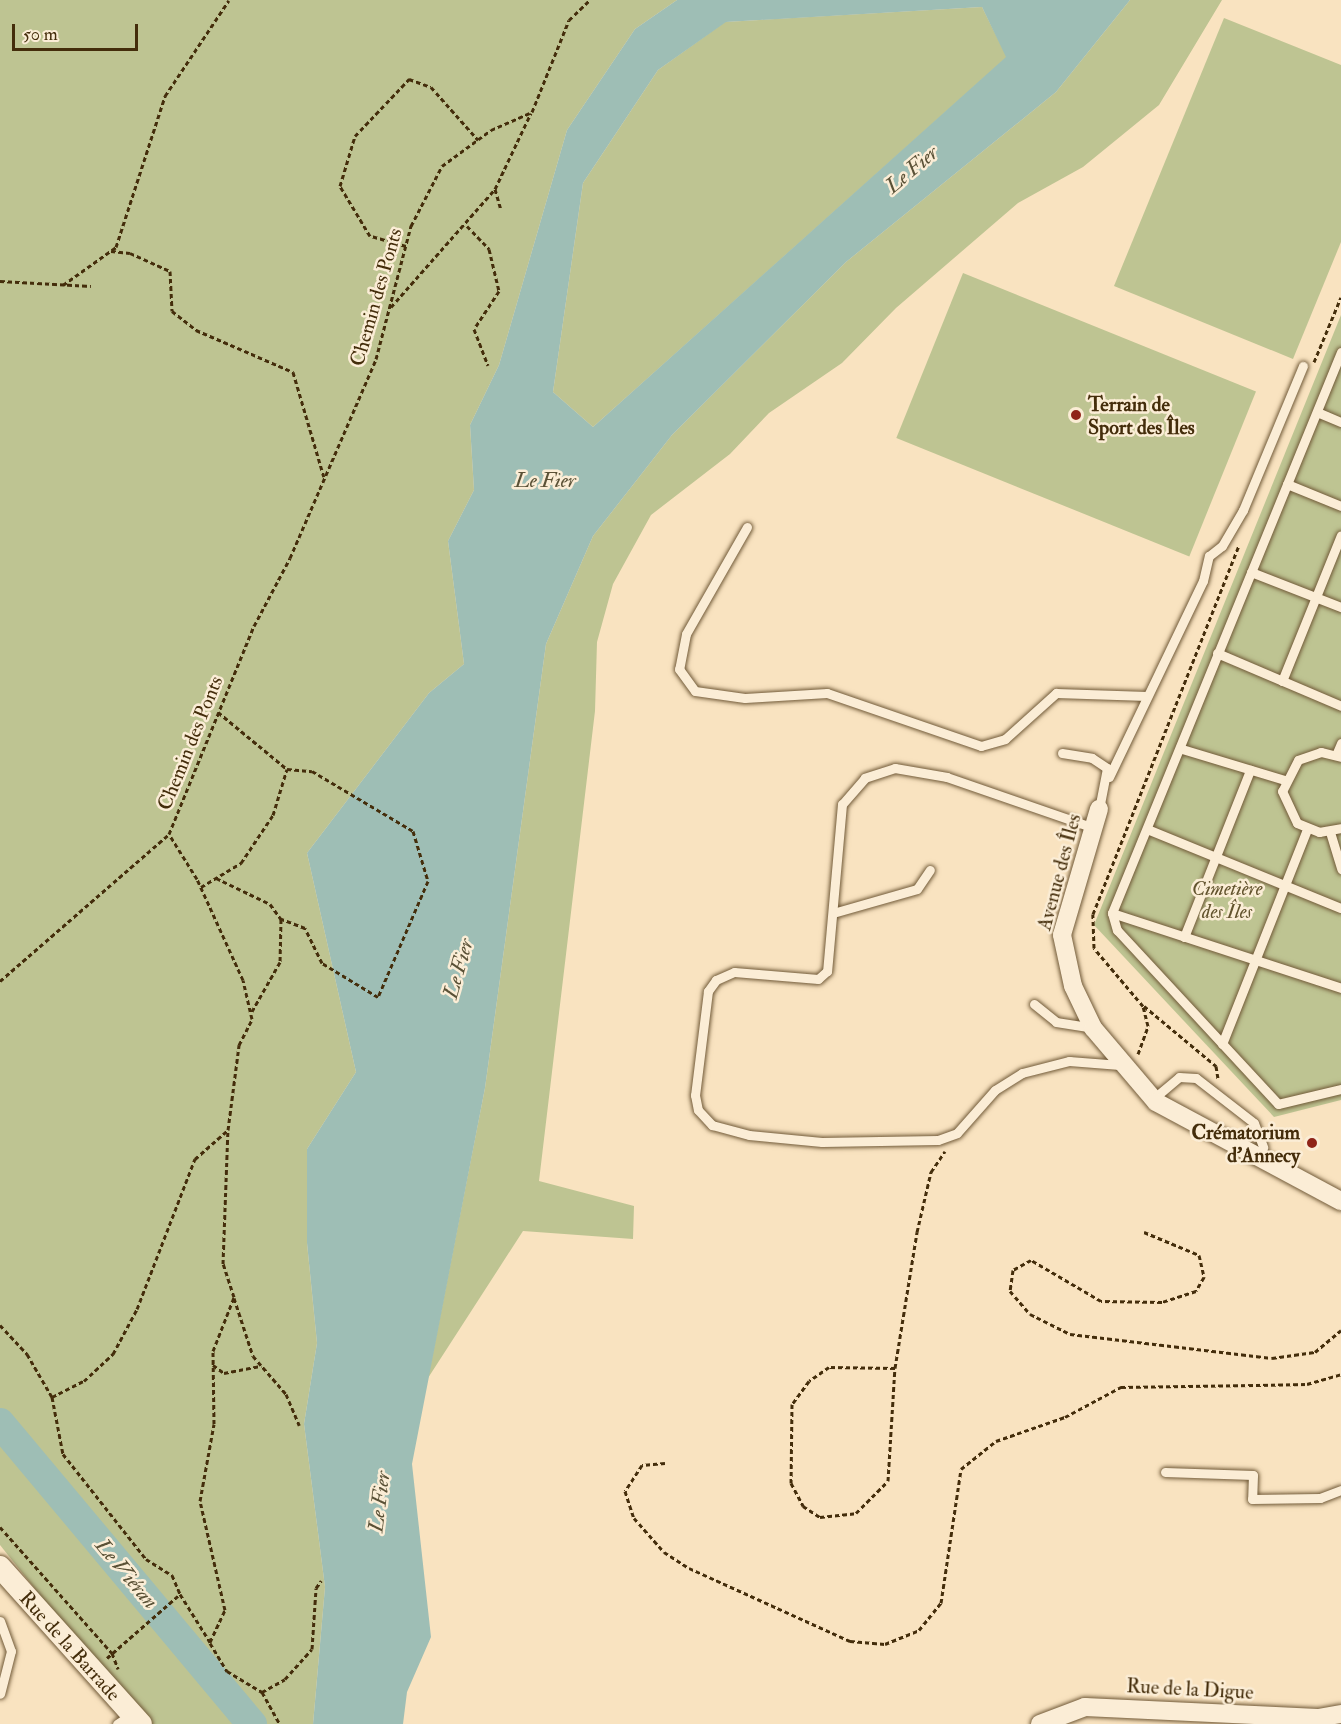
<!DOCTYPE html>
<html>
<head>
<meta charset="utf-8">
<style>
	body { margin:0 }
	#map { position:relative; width:1341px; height:1724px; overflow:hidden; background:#f9e3c0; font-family:"IM FELL Double Pica",serif }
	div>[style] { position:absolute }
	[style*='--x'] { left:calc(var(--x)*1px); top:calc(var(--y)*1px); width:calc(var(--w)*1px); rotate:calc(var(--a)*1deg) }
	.green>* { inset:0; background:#bec492; transform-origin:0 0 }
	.water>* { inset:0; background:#9ebeb5 }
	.river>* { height:30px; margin:-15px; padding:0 15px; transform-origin:15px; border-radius:15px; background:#9ebeb5 }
	.path>* { height:3px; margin-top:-1.5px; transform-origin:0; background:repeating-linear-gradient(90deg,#442d0b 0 4.5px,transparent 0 7.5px) }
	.roads { filter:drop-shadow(0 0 2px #715a38) drop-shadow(0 0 2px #715a38) }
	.service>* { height:9px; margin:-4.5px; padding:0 4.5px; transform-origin:4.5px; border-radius:4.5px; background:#fbedd6 }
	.minor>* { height:18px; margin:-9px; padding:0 9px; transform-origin:9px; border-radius:9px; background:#fbedd6 }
	.tertiary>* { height:22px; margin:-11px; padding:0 11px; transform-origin:11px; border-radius:11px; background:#fbedd6 }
	.dots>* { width:16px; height:16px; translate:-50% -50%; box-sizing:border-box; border:3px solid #fbedd6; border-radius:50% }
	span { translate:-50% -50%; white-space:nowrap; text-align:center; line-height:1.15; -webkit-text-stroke:5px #fbedd6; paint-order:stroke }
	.street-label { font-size:20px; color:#442d0b }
	.poi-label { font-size:20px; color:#442d0b; font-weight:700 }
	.left { translate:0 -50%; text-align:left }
	.right { translate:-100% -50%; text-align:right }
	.park-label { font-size:20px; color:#62532d; font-style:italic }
	.water-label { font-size:21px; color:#5a5136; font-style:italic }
	.scale { position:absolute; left:12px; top:24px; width:126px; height:27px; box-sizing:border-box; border:3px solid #442d0b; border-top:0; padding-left:8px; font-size:18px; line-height:21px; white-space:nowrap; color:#442d0b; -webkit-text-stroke:4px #fbedd6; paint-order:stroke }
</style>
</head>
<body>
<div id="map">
	<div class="green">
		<i style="clip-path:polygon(0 0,677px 0,635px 29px,567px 130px,499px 365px,470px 425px,474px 490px,448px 541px,464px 664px,429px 693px,307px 853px,356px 1072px,307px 1149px,307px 1243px,317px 1343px,304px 1424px,325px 1587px,313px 1724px,143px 1724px,0 1545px)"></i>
		<i style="clip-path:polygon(1130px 0,1222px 0,1159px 105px,1083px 167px,1018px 203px,896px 308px,842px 363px,769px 413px,730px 454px,651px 515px,613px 584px,597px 642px,595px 711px,539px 1181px,634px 1206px,633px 1239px,523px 1231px,428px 1378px,485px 1088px,546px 644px,593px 536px,672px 435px,846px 262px,1056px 92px)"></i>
		<i style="clip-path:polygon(982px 7px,1007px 57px,593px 427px,553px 392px,583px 183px,658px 70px,725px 22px)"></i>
		<i style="clip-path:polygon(1224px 18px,1341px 65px,1341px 242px,1293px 359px,1114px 286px)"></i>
		<i style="left:963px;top:273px;width:316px;height:178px;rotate:22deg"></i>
		<i style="clip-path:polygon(1341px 315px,1341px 1100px,1274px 1117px,1094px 925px)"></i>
	</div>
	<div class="water">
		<i style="clip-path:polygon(evenodd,677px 0,1130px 0,1056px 92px,846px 262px,672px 435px,593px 536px,546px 644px,485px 1088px,412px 1464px,431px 1637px,407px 1692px,403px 1724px,313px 1724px,325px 1587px,304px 1424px,317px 1343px,307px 1243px,307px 1149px,356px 1072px,307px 853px,429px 693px,464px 664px,448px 541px,474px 490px,470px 425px,499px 365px,567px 130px,635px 29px,677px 0,982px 7px,1006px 57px,593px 427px,553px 392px,583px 183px,658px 70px,726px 22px,982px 7px)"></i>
	</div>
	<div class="river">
		<i style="--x:0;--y:1423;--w:393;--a:50.1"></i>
	</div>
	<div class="path">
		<i style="--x:495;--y:189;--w:22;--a:74"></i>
		<i style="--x:467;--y:226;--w:32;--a:46"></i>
		<i style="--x:489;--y:249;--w:43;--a:76.6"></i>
		<i style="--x:499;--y:291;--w:45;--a:123.3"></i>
		<i style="--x:474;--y:329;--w:39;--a:69"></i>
		<i style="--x:406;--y:246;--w:37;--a:-164"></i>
		<i style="--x:370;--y:236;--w:58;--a:-121"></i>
		<i style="--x:340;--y:186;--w:52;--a:-73.3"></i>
		<i style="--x:355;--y:136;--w:79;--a:-46.5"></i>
		<i style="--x:409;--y:79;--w:23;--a:20"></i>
		<i style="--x:431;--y:87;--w:71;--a:48.4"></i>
		<i style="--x:111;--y:251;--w:19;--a:6"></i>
		<i style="--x:130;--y:253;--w:44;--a:24.2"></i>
		<i style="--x:170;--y:271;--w:40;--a:87.1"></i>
		<i style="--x:172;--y:311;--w:31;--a:38"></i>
		<i style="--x:196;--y:330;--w:106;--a:23.4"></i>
		<i style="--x:293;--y:372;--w:109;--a:73.6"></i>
		<i style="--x:0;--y:281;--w:91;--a:3.1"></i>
		<i style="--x:63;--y:285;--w:65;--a:-35.6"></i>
		<i style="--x:116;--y:247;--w:159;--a:-72"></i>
		<i style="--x:165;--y:96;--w:115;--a:-56.3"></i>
		<i style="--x:391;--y:307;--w:157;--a:-48.6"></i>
		<i style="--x:495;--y:189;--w:84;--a:-64.7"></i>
		<i style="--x:1314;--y:362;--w:70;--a:-67.4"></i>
		<i style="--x:218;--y:712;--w:89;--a:39.6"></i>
		<i style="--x:287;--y:769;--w:25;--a:5"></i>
		<i style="--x:312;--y:771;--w:117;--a:30.7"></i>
		<i style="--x:413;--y:831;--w:52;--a:73.3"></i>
		<i style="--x:428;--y:881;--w:126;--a:113.3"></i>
		<i style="--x:378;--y:997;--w:66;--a:-148.7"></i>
		<i style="--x:322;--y:963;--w:39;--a:-116"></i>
		<i style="--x:305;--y:928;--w:26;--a:-159"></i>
		<i style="--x:281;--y:919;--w:43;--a:91.3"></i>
		<i style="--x:280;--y:962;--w:59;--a:119.6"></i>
		<i style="--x:216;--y:878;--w:60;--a:25.7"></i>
		<i style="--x:270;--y:904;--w:19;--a:54"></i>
		<i style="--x:201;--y:887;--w:47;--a:-31"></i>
		<i style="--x:241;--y:863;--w:58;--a:-56.3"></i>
		<i style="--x:273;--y:815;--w:48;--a:-73.1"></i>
		<i style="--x:0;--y:981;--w:224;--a:-41"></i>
		<i style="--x:1144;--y:1006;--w:94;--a:39.8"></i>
		<i style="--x:1216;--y:1066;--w:13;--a:81"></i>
		<i style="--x:1138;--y:1054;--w:30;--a:-70"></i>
		<i style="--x:1148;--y:1026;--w:21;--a:-104"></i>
		<i style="--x:1143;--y:1006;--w:76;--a:-130.2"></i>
		<i style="--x:1094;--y:948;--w:34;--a:-92"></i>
		<i style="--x:1093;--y:914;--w:396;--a:-68.4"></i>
		<i style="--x:1144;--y:1232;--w:60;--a:22.7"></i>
		<i style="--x:1199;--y:1255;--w:23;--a:77"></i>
		<i style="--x:1204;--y:1277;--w:16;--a:120"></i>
		<i style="--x:1196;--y:1291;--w:36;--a:162"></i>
		<i style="--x:1162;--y:1302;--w:61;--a:-179.1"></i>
		<i style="--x:1101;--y:1301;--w:81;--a:-149.6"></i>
		<i style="--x:1031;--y:1260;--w:21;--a:151"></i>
		<i style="--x:1013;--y:1270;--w:21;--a:98"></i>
		<i style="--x:1010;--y:1291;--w:30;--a:49"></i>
		<i style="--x:1030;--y:1314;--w:45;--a:26.6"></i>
		<i style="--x:1070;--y:1334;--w:203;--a:6.8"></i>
		<i style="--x:1272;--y:1358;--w:43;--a:-7.9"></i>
		<i style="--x:1315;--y:1352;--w:34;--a:-40"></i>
		<i style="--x:234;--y:1298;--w:61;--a:71.9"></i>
		<i style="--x:253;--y:1356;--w:50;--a:49"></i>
		<i style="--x:286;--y:1394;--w:34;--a:67"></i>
		<i style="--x:0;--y:1325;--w:40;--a:47"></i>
		<i style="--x:27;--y:1354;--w:50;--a:59.8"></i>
		<i style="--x:52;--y:1397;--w:58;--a:79.1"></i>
		<i style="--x:63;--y:1454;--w:134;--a:51.7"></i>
		<i style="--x:146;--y:1559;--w:31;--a:32"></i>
		<i style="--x:172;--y:1575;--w:21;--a:67"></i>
		<i style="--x:213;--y:1365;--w:14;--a:36"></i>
		<i style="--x:224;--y:1373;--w:38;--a:-11"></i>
		<i style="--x:895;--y:1368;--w:66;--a:-179.1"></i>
		<i style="--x:829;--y:1367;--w:24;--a:145"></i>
		<i style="--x:809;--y:1381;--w:29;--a:126"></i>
		<i style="--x:792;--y:1404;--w:79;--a:90.7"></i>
		<i style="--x:791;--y:1483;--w:26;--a:62"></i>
		<i style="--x:803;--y:1506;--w:20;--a:33"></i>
		<i style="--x:820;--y:1517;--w:36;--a:-6"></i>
		<i style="--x:856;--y:1513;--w:45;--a:-45"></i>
		<i style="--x:888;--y:1481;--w:113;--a:-86.5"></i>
		<i style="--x:895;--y:1368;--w:138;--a:-80.8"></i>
		<i style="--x:917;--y:1232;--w:62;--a:-76.9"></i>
		<i style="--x:931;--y:1172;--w:25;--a:-56"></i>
		<i style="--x:52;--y:1397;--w:36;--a:-27"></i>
		<i style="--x:84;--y:1381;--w:40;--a:-43"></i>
		<i style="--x:113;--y:1354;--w:51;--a:-61.9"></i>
		<i style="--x:137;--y:1309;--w:161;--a:-68.9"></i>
		<i style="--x:195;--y:1159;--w:44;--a:-41.3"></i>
		<i style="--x:665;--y:1463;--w:23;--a:175"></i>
		<i style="--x:642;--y:1465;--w:31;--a:123"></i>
		<i style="--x:625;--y:1491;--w:28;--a:72"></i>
		<i style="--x:634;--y:1518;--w:45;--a:48.6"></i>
		<i style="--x:664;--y:1552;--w:30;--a:33"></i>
		<i style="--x:689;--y:1568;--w:177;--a:24.4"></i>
		<i style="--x:850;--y:1641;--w:35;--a:5"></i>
		<i style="--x:885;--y:1644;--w:37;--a:-22"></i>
		<i style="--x:919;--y:1630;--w:35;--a:-51"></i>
		<i style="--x:941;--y:1603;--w:135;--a:-81.5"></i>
		<i style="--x:961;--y:1469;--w:45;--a:-38.7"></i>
		<i style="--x:996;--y:1441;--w:73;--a:-19.2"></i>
		<i style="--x:1065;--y:1417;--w:64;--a:-28.2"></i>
		<i style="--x:1121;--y:1387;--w:186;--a:-0.9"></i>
		<i style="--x:1307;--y:1384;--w:35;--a:-16"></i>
		<i style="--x:0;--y:1527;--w:169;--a:48.4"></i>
		<i style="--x:112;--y:1653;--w:17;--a:69"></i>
		<i style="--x:210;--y:1643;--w:33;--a:59"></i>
		<i style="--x:227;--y:1671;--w:41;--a:31"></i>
		<i style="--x:262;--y:1692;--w:26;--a:-29"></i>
		<i style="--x:285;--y:1679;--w:40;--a:-48"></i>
		<i style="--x:312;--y:1649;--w:61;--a:-86.2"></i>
		<i style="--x:316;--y:1588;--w:9;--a:-54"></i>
		<i style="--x:107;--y:1658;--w:97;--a:-41.2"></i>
		<i style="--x:180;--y:1594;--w:57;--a:58"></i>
		<i style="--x:210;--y:1642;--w:35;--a:-65"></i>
		<i style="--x:225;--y:1610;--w:112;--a:-102.9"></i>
		<i style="--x:200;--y:1501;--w:78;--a:-79.7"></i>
		<i style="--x:214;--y:1424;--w:73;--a:-90.8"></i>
		<i style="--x:213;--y:1351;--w:58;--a:-68.7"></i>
		<i style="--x:234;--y:1297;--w:35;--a:-108"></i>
		<i style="--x:223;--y:1264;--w:134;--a:-87.9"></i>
		<i style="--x:228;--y:1130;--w:86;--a:-82.6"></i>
		<i style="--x:239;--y:1045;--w:29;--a:-63"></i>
		<i style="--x:252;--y:1019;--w:40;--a:-103"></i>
		<i style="--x:243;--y:980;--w:111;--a:-114.5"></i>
		<i style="--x:197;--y:879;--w:53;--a:-121.9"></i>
		<i style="--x:169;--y:834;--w:225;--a:-67.8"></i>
		<i style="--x:254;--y:626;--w:77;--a:-62.1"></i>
		<i style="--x:290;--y:558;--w:217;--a:-66.6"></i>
		<i style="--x:376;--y:359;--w:138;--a:-75.3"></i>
		<i style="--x:411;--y:226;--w:68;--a:-62.7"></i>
		<i style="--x:442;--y:166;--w:61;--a:-36.3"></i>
		<i style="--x:491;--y:130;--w:45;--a:-23.7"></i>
		<i style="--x:532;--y:112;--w:99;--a:-68.1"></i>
		<i style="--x:569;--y:20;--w:29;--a:-44"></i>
		<i style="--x:262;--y:1692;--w:37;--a:61"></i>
	</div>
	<div class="roads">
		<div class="service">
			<i style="--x:1341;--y:352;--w:606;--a:112.21"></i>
			<i style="--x:1112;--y:913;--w:18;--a:74"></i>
			<i style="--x:1117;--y:930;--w:237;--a:47.2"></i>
			<i style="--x:1278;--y:1104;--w:65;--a:-13.4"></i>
			<i style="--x:1317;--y:412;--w:26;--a:23"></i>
			<i style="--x:1287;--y:484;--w:58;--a:22.2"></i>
			<i style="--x:747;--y:527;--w:123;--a:119.7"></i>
			<i style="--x:686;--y:634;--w:36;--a:101"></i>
			<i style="--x:679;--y:669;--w:27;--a:54"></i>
			<i style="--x:695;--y:691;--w:50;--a:8"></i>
			<i style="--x:745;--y:698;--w:82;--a:-3.5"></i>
			<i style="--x:827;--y:693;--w:163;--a:19"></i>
			<i style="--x:981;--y:746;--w:25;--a:-16"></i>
			<i style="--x:1005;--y:739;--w:69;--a:-42"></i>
			<i style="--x:1056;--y:693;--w:91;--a:1.9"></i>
			<i style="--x:1251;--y:572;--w:97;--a:21.3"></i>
			<i style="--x:1217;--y:653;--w:135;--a:23.1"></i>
			<i style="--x:1282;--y:681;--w:157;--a:-68"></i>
			<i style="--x:1182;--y:749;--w:108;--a:16.8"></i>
			<i style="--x:1062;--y:753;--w:30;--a:9"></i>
			<i style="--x:1092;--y:758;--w:18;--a:34"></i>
			<i style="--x:1107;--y:768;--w:42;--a:101"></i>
			<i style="--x:1336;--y:755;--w:13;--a:-67"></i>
			<i style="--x:1341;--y:757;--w:21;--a:-166"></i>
			<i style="--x:1321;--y:752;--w:24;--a:161"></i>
			<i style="--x:1298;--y:760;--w:35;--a:117"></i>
			<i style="--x:1282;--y:791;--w:35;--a:65"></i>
			<i style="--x:1297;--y:823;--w:24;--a:22"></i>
			<i style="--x:1319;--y:832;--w:22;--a:-10"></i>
			<i style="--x:1109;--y:777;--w:217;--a:-64.4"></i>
			<i style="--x:1203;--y:581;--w:26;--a:-77"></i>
			<i style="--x:1209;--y:556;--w:16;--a:-38"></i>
			<i style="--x:1222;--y:546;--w:42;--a:-59.7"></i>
			<i style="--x:1243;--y:510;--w:156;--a:-67.4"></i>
			<i style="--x:1094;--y:828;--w:156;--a:-160.9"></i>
			<i style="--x:947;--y:777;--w:53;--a:-170.2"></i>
			<i style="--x:895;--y:768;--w:32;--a:162"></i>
			<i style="--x:865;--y:778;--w:35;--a:131"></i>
			<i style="--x:842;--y:804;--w:168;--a:95.1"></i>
			<i style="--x:827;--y:971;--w:12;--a:138"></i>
			<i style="--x:818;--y:979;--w:84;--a:-175.2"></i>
			<i style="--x:734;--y:972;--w:20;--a:156"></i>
			<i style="--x:716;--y:980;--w:14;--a:126"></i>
			<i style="--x:708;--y:991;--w:105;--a:97.1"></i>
			<i style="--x:695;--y:1095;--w:15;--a:79"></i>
			<i style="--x:698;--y:1110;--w:21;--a:47"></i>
			<i style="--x:712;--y:1125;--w:38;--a:15"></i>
			<i style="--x:749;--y:1135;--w:73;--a:5.5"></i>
			<i style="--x:822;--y:1142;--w:116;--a:-1"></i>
			<i style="--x:938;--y:1140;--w:20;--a:-20"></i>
			<i style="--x:957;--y:1133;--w:57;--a:-48.5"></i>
			<i style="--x:995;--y:1090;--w:32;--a:-32"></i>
			<i style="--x:1022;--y:1073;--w:49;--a:-14.3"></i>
			<i style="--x:1069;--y:1061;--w:51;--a:4.5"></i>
			<i style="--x:1147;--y:829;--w:209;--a:22.2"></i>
			<i style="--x:1330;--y:832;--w:39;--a:73"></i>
			<i style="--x:833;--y:913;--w:87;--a:-15.9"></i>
			<i style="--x:917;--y:889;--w:23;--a:-56"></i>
			<i style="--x:1112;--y:913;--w:241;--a:18.1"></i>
			<i style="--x:1184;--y:937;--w:180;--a:-68.4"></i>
			<i style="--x:1034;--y:1004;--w:28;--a:39"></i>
			<i style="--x:1056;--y:1022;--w:37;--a:9"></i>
			<i style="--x:1222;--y:1044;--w:231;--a:-68.4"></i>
			<i style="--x:1153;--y:1099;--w:34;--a:-40"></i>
			<i style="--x:1179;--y:1077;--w:17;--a:3"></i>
			<i style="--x:1196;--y:1078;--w:73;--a:37.8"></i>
			<i style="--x:1254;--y:1123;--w:26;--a:69"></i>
			<i style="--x:1165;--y:1472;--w:88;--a:2"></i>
			<i style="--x:1253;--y:1475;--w:24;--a:92"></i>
			<i style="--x:1252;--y:1499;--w:68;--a:-0.8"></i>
			<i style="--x:1320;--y:1498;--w:22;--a:-21"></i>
			<i style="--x:0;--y:1621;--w:32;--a:70"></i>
			<i style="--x:11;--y:1651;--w:44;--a:104.3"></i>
			<i style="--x:117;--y:1724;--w:18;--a:-34"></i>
		</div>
		<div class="minor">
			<i style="--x:1099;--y:809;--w:131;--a:106.4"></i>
			<i style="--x:1062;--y:935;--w:52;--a:77.8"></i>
			<i style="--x:1073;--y:986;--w:47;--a:64.5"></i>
			<i style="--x:1093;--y:1028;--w:97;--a:49.6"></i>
			<i style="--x:1156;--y:1102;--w:210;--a:28.2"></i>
			<i style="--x:1040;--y:1724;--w:48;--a:-20.7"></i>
			<i style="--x:1085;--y:1707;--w:233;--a:2.7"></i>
			<i style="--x:1318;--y:1718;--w:23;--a:-10"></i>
		</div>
		<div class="tertiary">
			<i style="--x:0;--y:1567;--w:211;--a:48.1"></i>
		</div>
	</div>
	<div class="dots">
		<i style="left:1076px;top:415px;background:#8f2418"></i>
		<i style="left:1312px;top:1143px;background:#8f2418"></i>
	</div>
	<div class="street-label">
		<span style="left:376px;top:297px;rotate:-74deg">Chemin des Ponts</span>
		<span style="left:190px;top:743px;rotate:-68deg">Chemin des Ponts</span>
		<span style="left:1059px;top:872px;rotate:-75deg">Avenue des Îles</span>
		<span style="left:70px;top:1646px;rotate:48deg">Rue de la Barrade</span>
		<span style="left:1190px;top:1689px;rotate:3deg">Rue de la Digue</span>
	</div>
	<div class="poi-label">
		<span class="left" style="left:1088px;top:416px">Terrain de<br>Sport des Îles</span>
		<span class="right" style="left:1300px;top:1144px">Crématorium<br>d'Annecy</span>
	</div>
	<div class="park-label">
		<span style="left:1227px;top:900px">Cimetière<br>des Îles</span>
	</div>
	<div class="water-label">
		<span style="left:912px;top:170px;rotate:-40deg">Le Fier</span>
		<span style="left:545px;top:481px">Le Fier</span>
		<span style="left:459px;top:969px;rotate:-74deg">Le Fier</span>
		<span style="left:380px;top:1502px;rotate:-83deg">Le Fier</span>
		<span style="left:126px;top:1574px;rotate:50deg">Le Viéran</span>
	</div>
	<div class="scale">50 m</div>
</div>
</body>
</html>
